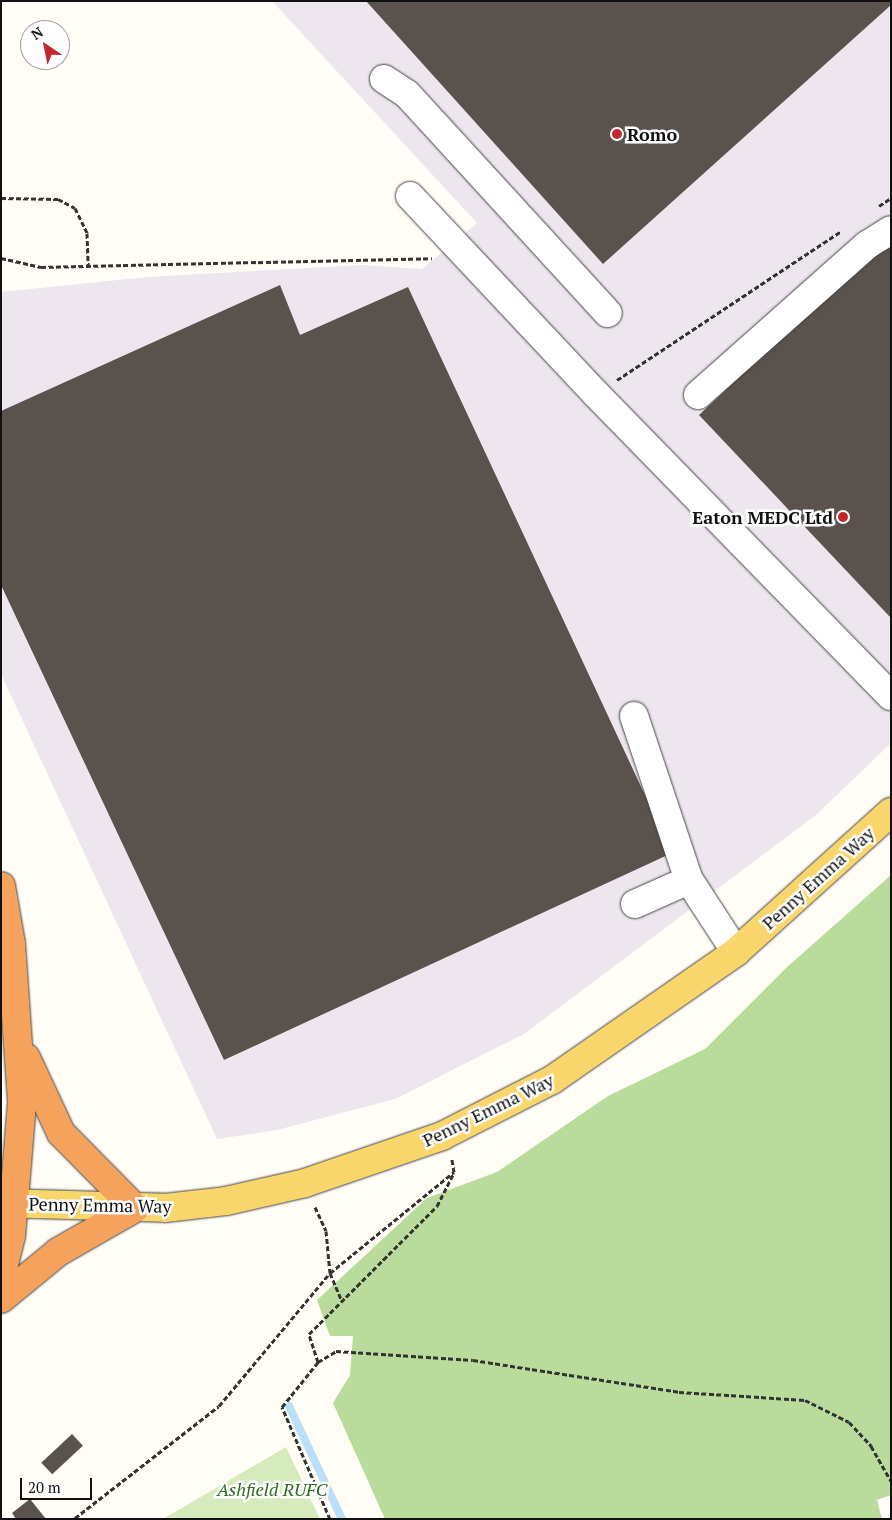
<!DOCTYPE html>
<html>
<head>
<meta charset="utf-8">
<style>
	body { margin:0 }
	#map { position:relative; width:892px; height:1520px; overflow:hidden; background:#fffdf5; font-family:"PT Serif",serif }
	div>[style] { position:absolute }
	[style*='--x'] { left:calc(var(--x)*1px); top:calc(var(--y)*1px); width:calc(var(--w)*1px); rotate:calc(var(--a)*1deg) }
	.industrial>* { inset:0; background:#eee6ef }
	.green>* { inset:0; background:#d5ebbd }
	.forest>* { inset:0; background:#b9dc9c }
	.stream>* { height:8px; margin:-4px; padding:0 4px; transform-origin:4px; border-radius:4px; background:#b9e0f7 }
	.building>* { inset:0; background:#5a524d; transform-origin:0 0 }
	.path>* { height:3px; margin-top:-1.5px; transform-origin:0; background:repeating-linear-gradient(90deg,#333 0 5px,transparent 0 7.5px) }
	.roads { filter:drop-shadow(0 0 1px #444) drop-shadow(0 0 1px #444) }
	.minor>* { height:28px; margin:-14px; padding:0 14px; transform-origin:14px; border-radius:14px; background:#fff }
	.major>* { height:28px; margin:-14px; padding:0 14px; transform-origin:14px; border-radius:14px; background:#f9d66b }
	.highway>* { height:28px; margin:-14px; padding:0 14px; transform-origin:14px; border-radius:14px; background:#f5a25d }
	.dots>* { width:14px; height:14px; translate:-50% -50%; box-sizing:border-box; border:2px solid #fff; border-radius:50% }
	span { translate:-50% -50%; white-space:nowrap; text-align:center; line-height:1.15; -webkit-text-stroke:5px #fff; paint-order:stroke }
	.poi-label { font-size:18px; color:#111; font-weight:700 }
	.left { translate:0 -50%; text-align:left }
	.right { translate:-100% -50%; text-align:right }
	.street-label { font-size:18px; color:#111 }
	.park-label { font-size:18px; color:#2f6b1f; font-style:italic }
	.frame { position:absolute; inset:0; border:2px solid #111; pointer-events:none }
	.north { position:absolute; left:20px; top:20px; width:50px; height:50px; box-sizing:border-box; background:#fff; border:1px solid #a0a0a0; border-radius:50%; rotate:326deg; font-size:14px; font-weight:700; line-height:20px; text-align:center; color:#111 }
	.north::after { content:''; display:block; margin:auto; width:18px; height:22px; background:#c4262e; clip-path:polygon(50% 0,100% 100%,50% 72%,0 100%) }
	.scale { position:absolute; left:20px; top:1478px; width:72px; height:22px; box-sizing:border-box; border:2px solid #111; border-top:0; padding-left:6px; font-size:15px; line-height:18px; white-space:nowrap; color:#111; -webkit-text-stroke:4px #fff; paint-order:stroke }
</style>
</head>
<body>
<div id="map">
	<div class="industrial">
		<i style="clip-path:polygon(272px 1px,891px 1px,891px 743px,816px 815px,524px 1034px,395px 1099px,277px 1130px,217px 1139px,1px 674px,1px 292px,147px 277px,363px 265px,422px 269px,477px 223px)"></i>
	</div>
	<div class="green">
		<i style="clip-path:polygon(286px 1447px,320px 1519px,163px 1519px)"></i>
	</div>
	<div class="forest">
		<i style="clip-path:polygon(891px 875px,891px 1495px,877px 1500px,882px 1519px,385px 1519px,333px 1403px,350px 1375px,353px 1336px,330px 1336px,317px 1300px,427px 1198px,497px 1172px,608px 1096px,705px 1049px,786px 968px)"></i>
	</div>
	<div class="stream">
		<i style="--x:289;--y:1406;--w:125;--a:64.9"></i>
	</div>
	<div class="building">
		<i style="clip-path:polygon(366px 1px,891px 1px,891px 5px,603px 264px)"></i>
		<i style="clip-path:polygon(883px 242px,891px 250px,891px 618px,699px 415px)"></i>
		<i style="clip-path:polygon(280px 285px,300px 335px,408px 287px,672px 853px,224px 1060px,1px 585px,1px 411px)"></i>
		<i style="left:72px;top:1434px;width:16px;height:42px;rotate:47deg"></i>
		<i style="clip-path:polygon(30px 1499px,46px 1519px,16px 1519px,12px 1513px)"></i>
	</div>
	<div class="path">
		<i style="--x:1;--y:198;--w:57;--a:1"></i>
		<i style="--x:58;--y:199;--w:19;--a:28"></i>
		<i style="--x:75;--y:208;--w:28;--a:64"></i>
		<i style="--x:87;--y:233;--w:32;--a:88"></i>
		<i style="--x:879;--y:206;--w:14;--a:-34"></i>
		<i style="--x:1;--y:258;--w:41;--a:12.7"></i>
		<i style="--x:41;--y:267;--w:391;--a:-1.3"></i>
		<i style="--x:617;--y:380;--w:269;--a:-33.6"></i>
		<i style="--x:315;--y:1207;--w:26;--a:65"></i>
		<i style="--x:326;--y:1231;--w:42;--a:84.6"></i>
		<i style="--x:330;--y:1273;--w:30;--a:67"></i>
		<i style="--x:318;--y:1362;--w:29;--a:-108"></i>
		<i style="--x:309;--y:1334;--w:181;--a:-45"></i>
		<i style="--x:437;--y:1206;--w:36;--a:-63"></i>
		<i style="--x:75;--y:1518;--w:182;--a:-37.9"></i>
		<i style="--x:219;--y:1406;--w:173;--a:-50.2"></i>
		<i style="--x:330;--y:1273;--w:160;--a:-39.2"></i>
		<i style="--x:454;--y:1172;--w:13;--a:-99"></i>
		<i style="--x:330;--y:1519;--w:122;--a:-113.2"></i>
		<i style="--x:282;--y:1407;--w:58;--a:-51.3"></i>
		<i style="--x:318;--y:1362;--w:21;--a:-31"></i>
		<i style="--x:336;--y:1351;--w:137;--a:3.8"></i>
		<i style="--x:473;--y:1360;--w:208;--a:8.8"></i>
		<i style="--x:679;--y:1392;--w:126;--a:3.6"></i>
		<i style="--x:805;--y:1400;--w:49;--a:26.6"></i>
		<i style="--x:849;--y:1422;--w:33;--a:47"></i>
		<i style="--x:871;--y:1446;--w:40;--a:60.3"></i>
	</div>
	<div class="roads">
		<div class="minor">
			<i style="--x:384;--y:79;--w:27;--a:33"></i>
			<i style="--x:407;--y:94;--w:297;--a:47.5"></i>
			<i style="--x:410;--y:196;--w:272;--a:46.8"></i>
			<i style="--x:596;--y:394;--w:422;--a:45.7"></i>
			<i style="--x:698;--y:395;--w:226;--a:-41.6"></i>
			<i style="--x:867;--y:245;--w:28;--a:-32"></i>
			<i style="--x:634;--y:716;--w:173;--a:71.5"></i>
			<i style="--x:689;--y:880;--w:86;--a:56.9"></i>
			<i style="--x:635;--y:904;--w:59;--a:-24"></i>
		</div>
		<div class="major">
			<i style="--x:1;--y:1203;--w:164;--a:1.7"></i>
			<i style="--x:165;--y:1208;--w:61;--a:-6.5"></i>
			<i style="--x:226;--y:1201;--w:81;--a:-12.8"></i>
			<i style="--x:305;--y:1183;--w:145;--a:-18.9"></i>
			<i style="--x:442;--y:1136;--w:123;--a:-27"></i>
			<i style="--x:552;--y:1080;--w:224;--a:-34.8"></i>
			<i style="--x:736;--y:952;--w:209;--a:-42.1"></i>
		</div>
		<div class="highway">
			<i style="--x:1;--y:886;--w:59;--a:80.2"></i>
			<i style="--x:11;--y:944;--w:159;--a:86"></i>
			<i style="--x:22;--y:1103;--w:133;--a:94.7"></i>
			<i style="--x:11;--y:1236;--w:42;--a:103.7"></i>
			<i style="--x:1;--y:1299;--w:74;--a:-39.5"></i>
			<i style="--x:58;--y:1252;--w:89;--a:-29.7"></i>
			<i style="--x:135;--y:1208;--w:105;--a:-134.6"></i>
			<i style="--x:61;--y:1133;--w:83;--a:-115"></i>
		</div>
	</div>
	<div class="dots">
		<i style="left:617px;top:134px;background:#c4262e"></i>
		<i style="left:843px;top:517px;background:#c4262e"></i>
	</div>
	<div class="poi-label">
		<span class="left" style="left:627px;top:134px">Romo</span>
		<span class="right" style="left:833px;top:517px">Eaton MEDC Ltd</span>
	</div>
	<div class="street-label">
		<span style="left:818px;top:878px;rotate:-42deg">Penny Emma Way</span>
		<span style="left:488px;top:1110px;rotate:-26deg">Penny Emma Way</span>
		<span style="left:100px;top:1205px;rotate:1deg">Penny Emma Way</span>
	</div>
	<div class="park-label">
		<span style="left:272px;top:1489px">Ashfield RUFC</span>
	</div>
	<div class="frame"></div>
	<div class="north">N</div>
	<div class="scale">20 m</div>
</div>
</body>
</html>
